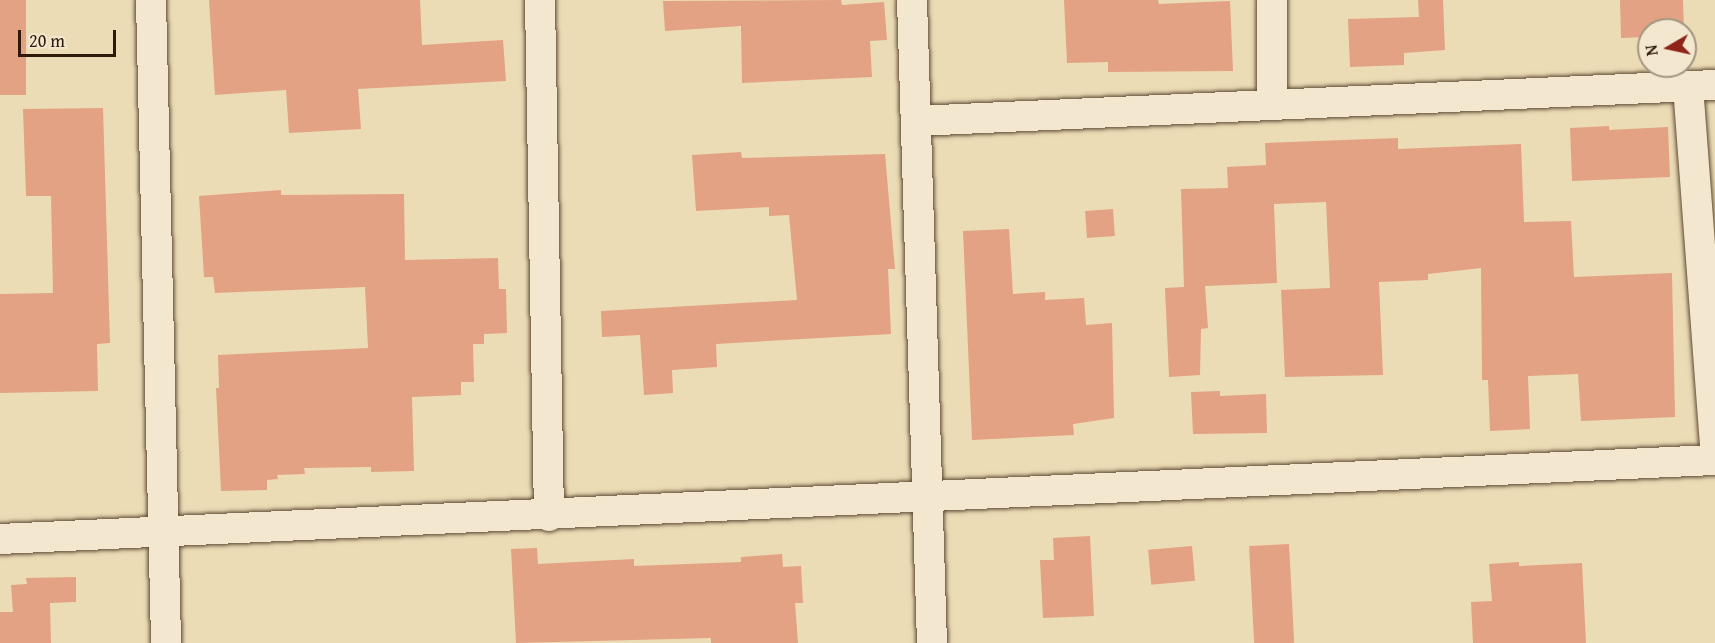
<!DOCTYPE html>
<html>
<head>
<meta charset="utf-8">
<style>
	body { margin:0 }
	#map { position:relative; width:1715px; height:643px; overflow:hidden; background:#ecdcb5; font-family:"Gentium Book Plus",serif }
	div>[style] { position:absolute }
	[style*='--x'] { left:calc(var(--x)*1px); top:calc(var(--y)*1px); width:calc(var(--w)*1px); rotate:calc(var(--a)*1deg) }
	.building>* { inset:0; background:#e2a283; transform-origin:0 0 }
	.roads { filter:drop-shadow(0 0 2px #5e4a35) drop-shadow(0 0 2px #5e4a35) }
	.street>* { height:30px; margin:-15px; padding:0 15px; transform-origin:15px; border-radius:15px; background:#f3e8cf }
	span { translate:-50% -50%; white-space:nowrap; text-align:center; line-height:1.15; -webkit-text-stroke:6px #f3e8cf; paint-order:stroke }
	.north { position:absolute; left:1637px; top:18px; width:60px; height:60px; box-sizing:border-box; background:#f3e8cf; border:2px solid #a49580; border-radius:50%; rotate:261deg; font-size:16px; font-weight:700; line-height:24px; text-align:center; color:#2e190a }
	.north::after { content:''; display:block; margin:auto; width:21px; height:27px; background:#8f2418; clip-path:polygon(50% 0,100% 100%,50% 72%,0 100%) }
	.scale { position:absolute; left:18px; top:30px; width:98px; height:27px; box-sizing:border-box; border:3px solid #2e190a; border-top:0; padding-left:8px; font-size:18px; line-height:21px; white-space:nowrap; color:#2e190a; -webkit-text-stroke:4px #f3e8cf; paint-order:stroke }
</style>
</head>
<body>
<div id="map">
	<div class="building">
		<i style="left:0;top:0;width:26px;height:95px"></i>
		<i style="clip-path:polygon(209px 0,420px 0,422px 45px,503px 40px,506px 81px,358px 89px,361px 129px,289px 133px,286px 90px,215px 95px)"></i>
		<i style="clip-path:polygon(841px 0,842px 5px,884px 2px,887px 40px,870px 41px,872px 77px,742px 83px,741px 26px,665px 31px,663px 1px)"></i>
		<i style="clip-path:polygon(1064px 0,1158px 0,1159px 4px,1230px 1px,1233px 71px,1108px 72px,1108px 62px,1067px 63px)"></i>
		<i style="clip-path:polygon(1418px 0,1443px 0,1445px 50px,1404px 53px,1404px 65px,1350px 67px,1348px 19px,1419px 17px)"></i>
		<i style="clip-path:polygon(1620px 0,1683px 0,1684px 30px,1649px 30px,1649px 37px,1621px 38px)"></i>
		<i style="clip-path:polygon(103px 108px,110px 343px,97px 344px,98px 391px,0 393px,0 294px,53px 293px,51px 196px,26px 196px,23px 109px)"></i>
		<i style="clip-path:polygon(1609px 126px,1609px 130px,1668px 127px,1670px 177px,1572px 181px,1570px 128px)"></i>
		<i style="clip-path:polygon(1398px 138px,1398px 149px,1521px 144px,1524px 222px,1571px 221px,1574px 277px,1672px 273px,1675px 417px,1581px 421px,1578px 374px,1528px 376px,1530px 429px,1490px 431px,1488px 380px,1482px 380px,1481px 268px,1428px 274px,1428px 280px,1379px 282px,1383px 375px,1285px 377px,1281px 290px,1330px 288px,1326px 202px,1274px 204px,1277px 283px,1205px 286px,1208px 328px,1201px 329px,1200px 375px,1169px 377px,1165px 288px,1184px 287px,1181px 189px,1228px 188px,1227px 167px,1266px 165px,1265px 143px)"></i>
		<i style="clip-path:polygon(741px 152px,742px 158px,885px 154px,895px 269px,888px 269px,891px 334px,716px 344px,717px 367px,672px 370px,673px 393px,644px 395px,640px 335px,602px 337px,601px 311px,797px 300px,789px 215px,769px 216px,769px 207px,696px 211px,692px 155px)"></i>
		<i style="clip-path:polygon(281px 190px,281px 195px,404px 194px,405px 260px,498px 258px,499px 289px,506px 289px,507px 333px,484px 334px,484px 344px,473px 344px,474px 382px,461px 382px,461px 395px,412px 397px,414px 471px,371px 472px,371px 467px,304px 468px,305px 474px,277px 475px,278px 479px,267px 480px,267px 490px,221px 491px,216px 388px,219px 388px,218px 355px,368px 348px,365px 287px,215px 293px,213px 277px,204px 277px,199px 196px)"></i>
		<i style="left:1113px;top:209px;width:27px;height:28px;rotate:86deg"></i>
		<i style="clip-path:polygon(1009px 229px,1013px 294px,1045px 292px,1045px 300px,1084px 298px,1086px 325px,1112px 323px,1114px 418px,1073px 424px,1074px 435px,972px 440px,963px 231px)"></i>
		<i style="clip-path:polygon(1220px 391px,1220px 396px,1266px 394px,1267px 433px,1193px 434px,1191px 392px)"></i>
		<i style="clip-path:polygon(1090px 536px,1094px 616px,1043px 618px,1040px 560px,1054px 560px,1053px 538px)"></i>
		<i style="left:1289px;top:544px;width:99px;height:40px;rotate:87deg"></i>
		<i style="left:1192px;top:546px;width:35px;height:44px;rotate:85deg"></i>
		<i style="clip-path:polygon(537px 548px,538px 564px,634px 559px,634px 566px,741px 562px,741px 557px,782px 554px,783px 567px,801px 566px,803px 603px,795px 603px,798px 643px,711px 643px,711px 638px,516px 643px,511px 549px)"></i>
		<i style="clip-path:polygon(1519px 562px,1519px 566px,1582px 563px,1586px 643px,1473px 643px,1471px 602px,1492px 601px,1489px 564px)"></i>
		<i style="clip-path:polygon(76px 577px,76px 602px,50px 603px,51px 643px,0 643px,0 612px,13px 612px,11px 585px,27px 584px,26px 578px)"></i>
	</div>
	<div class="roads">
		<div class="street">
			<i style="--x:151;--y:0;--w:643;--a:88.66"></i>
			<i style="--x:540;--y:0;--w:516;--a:89"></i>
			<i style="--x:912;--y:0;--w:643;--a:88.22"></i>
			<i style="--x:1272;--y:0;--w:102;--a:90"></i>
			<i style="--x:1688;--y:86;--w:361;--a:85.7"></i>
			<i style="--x:916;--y:121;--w:800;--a:-2.58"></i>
			<i style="--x:0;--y:539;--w:1717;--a:-2.64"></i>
		</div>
	</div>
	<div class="north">N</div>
	<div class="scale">20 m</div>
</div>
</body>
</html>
